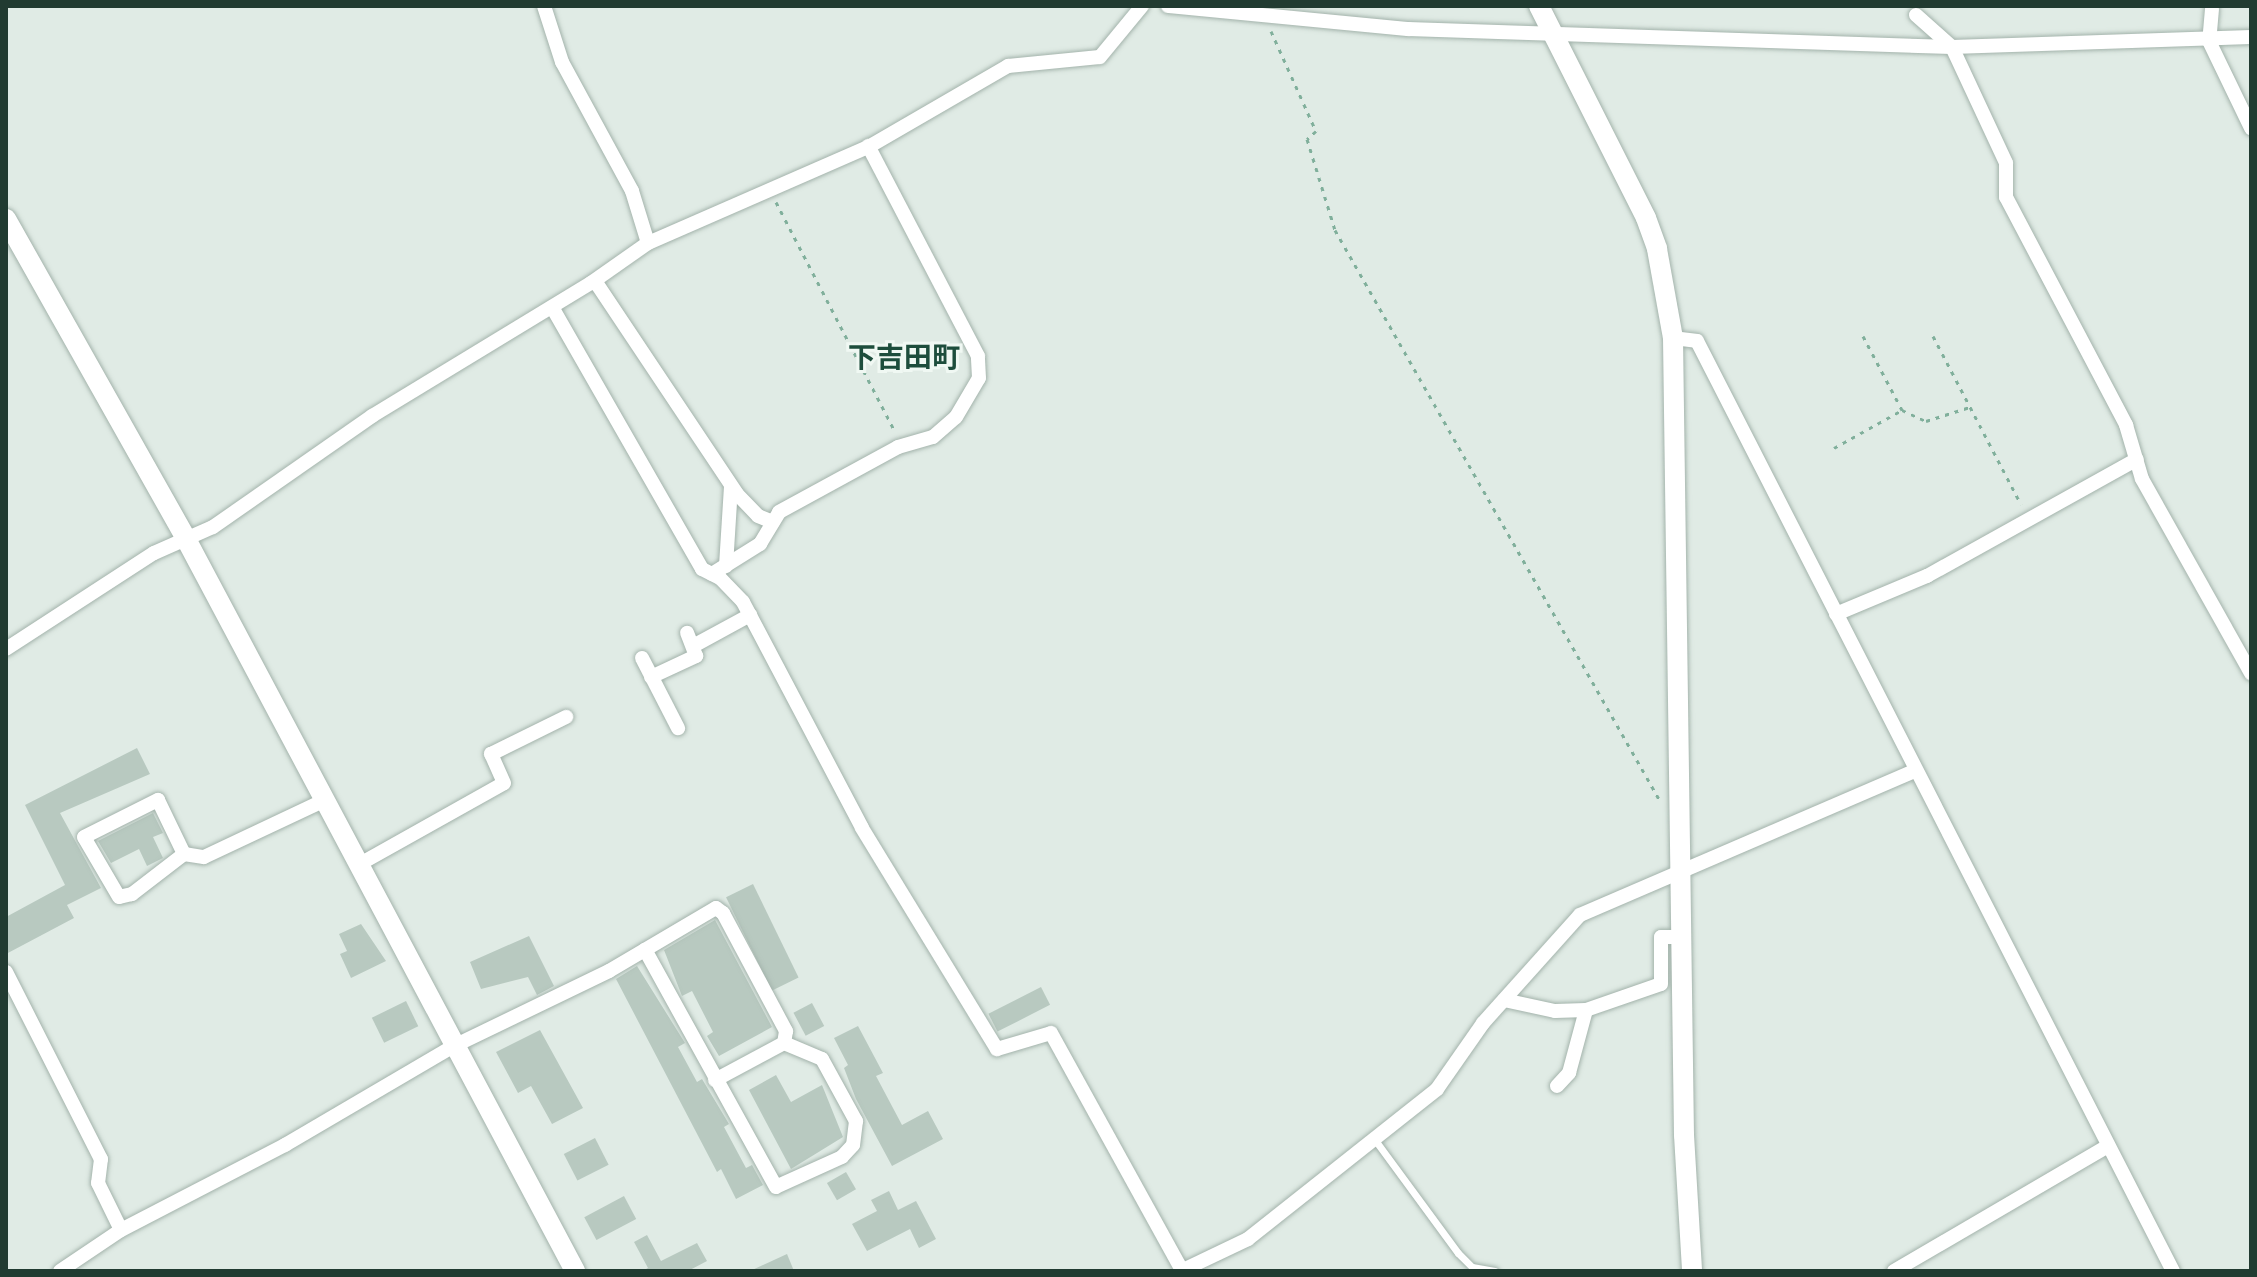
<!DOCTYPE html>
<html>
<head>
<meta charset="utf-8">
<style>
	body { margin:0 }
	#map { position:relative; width:2257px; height:1277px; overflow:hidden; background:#e0ebe5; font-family:"Noto Sans","Noto Sans JP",sans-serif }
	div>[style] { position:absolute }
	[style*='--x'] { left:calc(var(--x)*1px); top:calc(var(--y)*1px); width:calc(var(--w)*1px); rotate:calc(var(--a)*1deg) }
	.building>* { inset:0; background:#b8c9c0; transform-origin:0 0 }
	.path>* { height:3px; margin-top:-1.5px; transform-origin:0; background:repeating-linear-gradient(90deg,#80af9b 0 4px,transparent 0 10px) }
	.roads { filter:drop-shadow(0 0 2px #a3b3ab) drop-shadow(0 0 2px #a3b3ab) }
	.lane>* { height:7px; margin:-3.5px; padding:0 3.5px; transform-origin:3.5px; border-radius:3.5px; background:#fff }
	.street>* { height:14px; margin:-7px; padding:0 7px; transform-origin:7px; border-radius:7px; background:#fff }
	.secondary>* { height:20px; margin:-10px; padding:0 10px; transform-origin:10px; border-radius:10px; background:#fff }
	span { translate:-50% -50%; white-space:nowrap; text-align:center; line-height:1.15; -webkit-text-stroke:6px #f0f8f3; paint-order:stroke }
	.quarter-label { font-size:28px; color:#1d4d3c; font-weight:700 }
	.frame { position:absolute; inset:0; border:8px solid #213b31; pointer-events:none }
</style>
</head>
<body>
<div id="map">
	<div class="building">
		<i style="clip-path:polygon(137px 748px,150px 774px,60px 813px,101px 888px,67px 905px,74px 918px,6px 954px,6px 917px,65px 885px,25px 805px)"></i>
		<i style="clip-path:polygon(153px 813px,163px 833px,153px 837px,163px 858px,147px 866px,139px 849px,111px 863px,98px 841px)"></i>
		<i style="left:753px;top:884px;width:104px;height:30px;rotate:64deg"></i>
		<i style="clip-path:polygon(715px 920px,772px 1027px,719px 1056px,707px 1036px,713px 1032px,692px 991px,682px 996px,664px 950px)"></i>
		<i style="clip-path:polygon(361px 924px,386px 961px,351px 978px,340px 954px,347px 951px,339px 934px)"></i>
		<i style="clip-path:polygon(529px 936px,554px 986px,537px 995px,528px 977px,481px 989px,470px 962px)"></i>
		<i style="clip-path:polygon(637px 966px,685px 1043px,678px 1047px,697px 1082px,702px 1079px,729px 1124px,724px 1127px,746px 1168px,752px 1165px,763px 1185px,736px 1199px,721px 1169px,717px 1172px,616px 979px)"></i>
		<i style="left:1041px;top:987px;width:20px;height:59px;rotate:63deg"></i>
		<i style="left:406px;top:1001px;width:28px;height:38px;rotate:64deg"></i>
		<i style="left:812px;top:1003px;width:26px;height:21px;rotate:62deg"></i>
		<i style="clip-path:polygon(858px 1026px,883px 1073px,876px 1076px,902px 1125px,928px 1111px,943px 1139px,892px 1166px,856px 1099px,844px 1068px,848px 1065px,834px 1038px)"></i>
		<i style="clip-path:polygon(540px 1030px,583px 1108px,552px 1124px,531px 1086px,518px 1093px,496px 1052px)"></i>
		<i style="clip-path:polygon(776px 1075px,791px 1102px,822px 1085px,843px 1137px,791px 1169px,749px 1090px)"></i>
		<i style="left:595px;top:1138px;width:30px;height:35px;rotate:63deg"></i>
		<i style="left:846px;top:1172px;width:20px;height:22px;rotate:60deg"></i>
		<i style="clip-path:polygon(889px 1191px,898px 1210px,916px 1201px,936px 1239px,919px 1248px,910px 1229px,867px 1251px,852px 1224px,877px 1211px,871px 1200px)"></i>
		<i style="left:624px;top:1196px;width:26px;height:45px;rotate:62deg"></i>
		<i style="clip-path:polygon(647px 1235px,661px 1261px,697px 1243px,707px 1261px,688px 1271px,642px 1271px,648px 1268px,634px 1242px)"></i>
		<i style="clip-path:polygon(787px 1254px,794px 1271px,750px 1271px)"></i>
	</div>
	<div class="path">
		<i style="--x:1271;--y:31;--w:110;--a:65.8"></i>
		<i style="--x:1316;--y:131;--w:12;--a:138"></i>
		<i style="--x:1307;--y:139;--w:95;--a:72.9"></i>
		<i style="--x:1335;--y:230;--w:655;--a:60.34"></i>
		<i style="--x:776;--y:202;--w:257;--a:62.6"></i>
		<i style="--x:1863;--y:336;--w:84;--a:62.2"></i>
		<i style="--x:1902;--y:410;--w:26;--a:25"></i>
		<i style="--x:1926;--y:421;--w:46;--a:-17.7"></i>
		<i style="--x:1933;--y:336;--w:190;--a:62.4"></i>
		<i style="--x:1834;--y:448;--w:78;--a:-29.2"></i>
	</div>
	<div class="roads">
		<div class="lane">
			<i style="--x:1375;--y:1140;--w:140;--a:53.7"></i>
			<i style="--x:1458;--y:1253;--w:20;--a:45"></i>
			<i style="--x:1472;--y:1267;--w:23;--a:10"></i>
		</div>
		<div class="street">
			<i style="--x:544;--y:6;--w:59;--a:72.2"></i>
			<i style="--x:562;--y:62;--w:147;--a:61.5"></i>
			<i style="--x:632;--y:191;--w:54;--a:72.9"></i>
			<i style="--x:1168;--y:6;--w:241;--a:5.5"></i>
			<i style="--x:1408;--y:29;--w:544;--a:1.9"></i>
			<i style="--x:1952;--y:47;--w:299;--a:-1.9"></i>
			<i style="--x:2212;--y:9;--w:32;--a:95"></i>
			<i style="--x:2209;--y:41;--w:97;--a:64.2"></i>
			<i style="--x:1916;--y:15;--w:48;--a:41.6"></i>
			<i style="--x:1952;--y:47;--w:128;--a:65"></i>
			<i style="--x:2006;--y:163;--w:34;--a:90"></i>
			<i style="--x:2006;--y:197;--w:258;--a:62.2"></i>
			<i style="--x:2126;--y:425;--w:56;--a:73.5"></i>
			<i style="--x:2142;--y:479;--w:223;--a:60.7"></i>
			<i style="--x:595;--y:281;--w:256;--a:56.3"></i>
			<i style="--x:737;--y:494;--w:30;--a:46"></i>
			<i style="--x:758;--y:516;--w:16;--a:22"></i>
			<i style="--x:552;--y:307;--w:302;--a:60.2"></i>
			<i style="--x:702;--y:569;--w:20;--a:27"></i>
			<i style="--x:720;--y:578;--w:33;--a:46"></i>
			<i style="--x:743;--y:602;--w:255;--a:62.2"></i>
			<i style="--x:862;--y:828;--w:259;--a:58.6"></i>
			<i style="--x:997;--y:1049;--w:56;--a:-16.5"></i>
			<i style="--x:1051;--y:1033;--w:271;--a:61.1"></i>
			<i style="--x:1673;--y:338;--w:24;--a:7"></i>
			<i style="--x:1697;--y:341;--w:1045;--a:62.9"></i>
			<i style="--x:726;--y:566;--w:80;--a:-86.4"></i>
			<i style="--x:712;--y:574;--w:57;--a:-32"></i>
			<i style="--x:760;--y:544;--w:37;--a:-59"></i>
			<i style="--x:779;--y:512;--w:136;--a:-28.6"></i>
			<i style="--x:898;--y:447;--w:36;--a:-16"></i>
			<i style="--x:933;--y:437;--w:30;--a:-41"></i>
			<i style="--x:956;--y:417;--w:45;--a:-59.5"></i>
			<i style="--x:979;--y:378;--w:22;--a:-93"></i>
			<i style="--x:978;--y:356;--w:237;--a:-117.6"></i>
			<i style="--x:1836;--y:614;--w:99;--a:-22.7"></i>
			<i style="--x:1927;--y:576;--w:240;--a:-29.1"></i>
			<i style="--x:695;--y:645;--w:63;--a:-28.6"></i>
			<i style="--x:6;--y:649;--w:176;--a:-33"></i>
			<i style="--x:154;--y:553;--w:64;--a:-23.8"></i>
			<i style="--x:213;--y:527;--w:194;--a:-34.9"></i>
			<i style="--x:372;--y:416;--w:256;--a:-31.3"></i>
			<i style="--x:591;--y:283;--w:70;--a:-35.1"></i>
			<i style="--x:648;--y:243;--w:242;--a:-23.6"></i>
			<i style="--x:870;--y:146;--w:160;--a:-30.1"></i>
			<i style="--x:1008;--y:66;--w:92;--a:-5.6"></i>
			<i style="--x:1100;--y:57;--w:66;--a:-50.5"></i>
			<i style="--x:642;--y:658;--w:79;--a:62.8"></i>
			<i style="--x:651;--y:677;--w:50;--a:-25"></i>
			<i style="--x:696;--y:656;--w:25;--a:-111"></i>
			<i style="--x:184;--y:854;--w:66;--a:142.4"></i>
			<i style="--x:132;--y:894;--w:13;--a:167"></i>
			<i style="--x:119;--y:897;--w:69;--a:-120.3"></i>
			<i style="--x:84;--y:837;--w:83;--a:-26.6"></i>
			<i style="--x:158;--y:800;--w:60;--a:64.3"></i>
			<i style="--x:184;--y:854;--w:20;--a:9"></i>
			<i style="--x:204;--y:857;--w:134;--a:-25.2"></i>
			<i style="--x:358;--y:865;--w:167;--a:-29.3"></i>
			<i style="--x:504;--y:783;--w:32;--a:-114"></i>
			<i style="--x:491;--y:754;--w:84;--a:-26.3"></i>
			<i style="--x:6;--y:972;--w:210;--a:63.1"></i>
			<i style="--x:101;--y:1159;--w:24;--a:97"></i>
			<i style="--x:98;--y:1183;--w:52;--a:63.9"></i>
			<i style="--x:1504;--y:1000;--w:52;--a:12.2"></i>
			<i style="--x:1555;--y:1011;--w:31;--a:-2"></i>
			<i style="--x:1586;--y:1010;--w:79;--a:-19.1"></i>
			<i style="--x:1661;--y:984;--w:47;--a:-90"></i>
			<i style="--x:1661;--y:937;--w:20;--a:0"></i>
			<i style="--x:715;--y:1080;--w:78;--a:-28.2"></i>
			<i style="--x:1557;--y:1086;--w:18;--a:-47"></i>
			<i style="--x:1569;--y:1073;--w:65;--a:-74.9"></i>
			<i style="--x:60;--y:1271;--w:73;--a:-33.9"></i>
			<i style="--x:121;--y:1230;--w:185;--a:-27.4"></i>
			<i style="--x:285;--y:1145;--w:196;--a:-30.4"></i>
			<i style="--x:454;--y:1046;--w:172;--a:-25.8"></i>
			<i style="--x:609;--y:971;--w:124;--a:-30.5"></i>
			<i style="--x:716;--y:908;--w:9;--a:36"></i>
			<i style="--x:723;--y:913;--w:134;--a:61.9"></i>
			<i style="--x:786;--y:1031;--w:12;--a:99"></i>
			<i style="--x:784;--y:1043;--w:41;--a:22.8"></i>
			<i style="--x:822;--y:1059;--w:71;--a:61.3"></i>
			<i style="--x:856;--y:1121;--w:24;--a:97"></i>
			<i style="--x:853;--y:1145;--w:16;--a:133"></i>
			<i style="--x:842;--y:1157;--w:72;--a:155.6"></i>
			<i style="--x:776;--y:1187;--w:271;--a:-118.9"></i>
			<i style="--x:1181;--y:1271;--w:74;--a:-25.5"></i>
			<i style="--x:1248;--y:1239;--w:241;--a:-38.4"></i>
			<i style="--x:1437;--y:1089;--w:80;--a:-55.1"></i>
			<i style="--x:1483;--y:1023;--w:145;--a:-48.1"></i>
			<i style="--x:1580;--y:915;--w:364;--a:-23.3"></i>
			<i style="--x:1894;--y:1271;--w:248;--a:-30.3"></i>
		</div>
		<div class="secondary">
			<i style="--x:1539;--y:6;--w:237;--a:63.2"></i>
			<i style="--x:1646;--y:218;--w:33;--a:70"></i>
			<i style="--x:1657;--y:249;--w:90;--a:79.8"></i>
			<i style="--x:1673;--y:338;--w:797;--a:89.21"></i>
			<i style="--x:1684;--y:1135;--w:136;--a:86.6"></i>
			<i style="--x:6;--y:219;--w:367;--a:60.6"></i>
			<i style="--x:186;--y:539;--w:829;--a:62.01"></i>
		</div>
	</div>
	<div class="quarter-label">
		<span style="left:904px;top:356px">下吉田町</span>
	</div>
	<div class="frame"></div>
</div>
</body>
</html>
